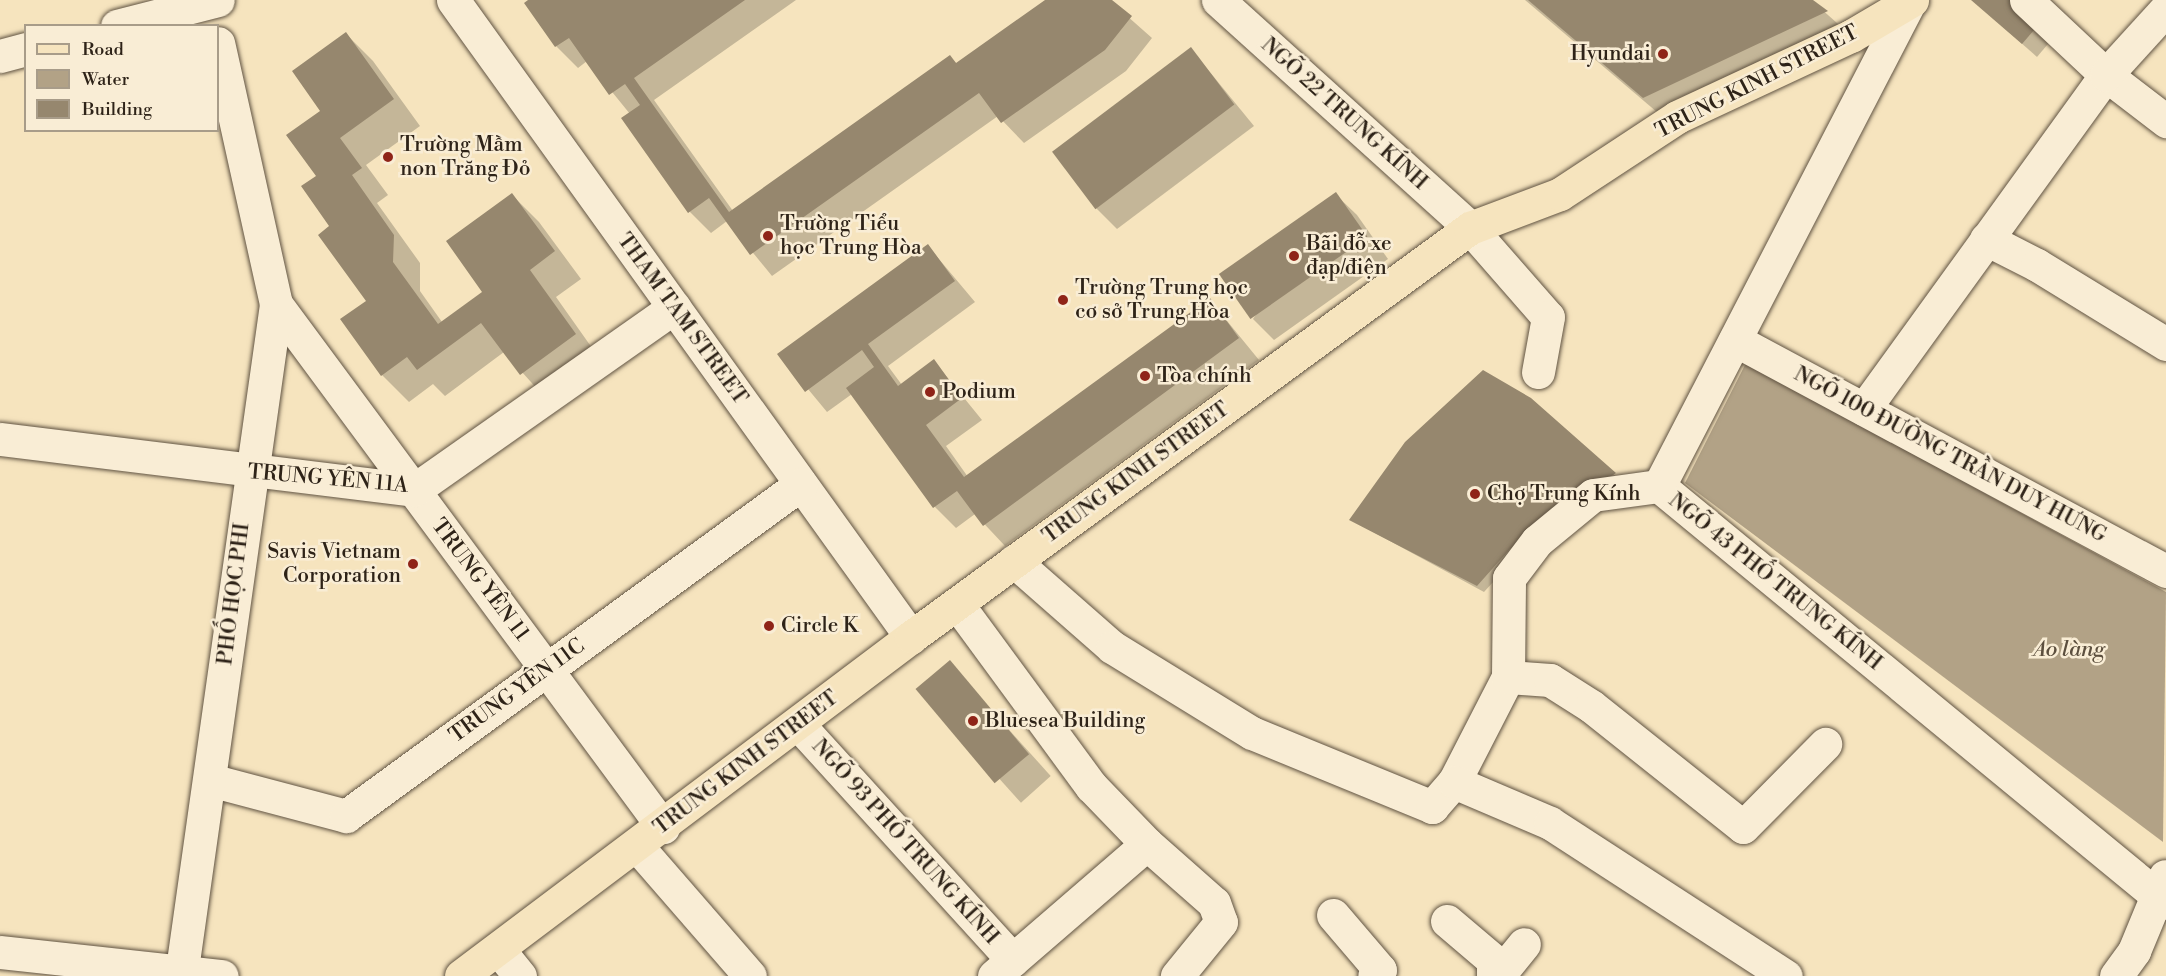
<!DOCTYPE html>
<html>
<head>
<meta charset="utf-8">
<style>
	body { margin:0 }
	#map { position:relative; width:2166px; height:976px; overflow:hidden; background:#f6e4be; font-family:"Libre Bodoni",serif }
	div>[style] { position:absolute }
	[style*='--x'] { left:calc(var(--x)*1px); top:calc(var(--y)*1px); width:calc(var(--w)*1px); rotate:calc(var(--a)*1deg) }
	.water>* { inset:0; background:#b2a286 }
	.shadow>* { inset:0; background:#0003; transform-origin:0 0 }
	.building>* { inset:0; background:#96876e; transform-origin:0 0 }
	.roads { filter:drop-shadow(0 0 2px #605342) drop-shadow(0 0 2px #605342) }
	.minor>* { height:33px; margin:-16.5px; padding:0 16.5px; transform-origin:16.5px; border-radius:16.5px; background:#f9edd5 }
	.major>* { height:33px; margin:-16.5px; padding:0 16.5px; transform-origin:16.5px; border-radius:16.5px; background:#f6e4be }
	.dots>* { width:16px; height:16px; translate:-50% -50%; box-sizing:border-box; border:3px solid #f9edd5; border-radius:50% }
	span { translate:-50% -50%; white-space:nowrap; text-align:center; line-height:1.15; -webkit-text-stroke:5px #f9edd5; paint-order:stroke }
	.poi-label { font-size:21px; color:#2e2318 }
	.right { translate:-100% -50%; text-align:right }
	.left { translate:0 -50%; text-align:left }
	.street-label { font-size:21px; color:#2e2318 }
	.water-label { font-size:22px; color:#5c4f3e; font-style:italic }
	.legend { position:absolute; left:24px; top:24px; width:195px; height:108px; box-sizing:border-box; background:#f9edd5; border:2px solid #a89c89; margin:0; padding:8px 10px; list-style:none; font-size:18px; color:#2e2318 }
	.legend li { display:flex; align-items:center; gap:12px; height:30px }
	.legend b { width:30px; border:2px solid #a89c89 }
</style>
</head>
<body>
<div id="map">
	<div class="water">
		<i style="clip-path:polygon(1746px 363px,2166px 592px,2163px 842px,1685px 483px)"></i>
	</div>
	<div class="shadow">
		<i style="clip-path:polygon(531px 0,796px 0,654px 100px,733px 211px,950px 57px,957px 64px,1047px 0,1109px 0,1152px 38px,1126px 71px,1024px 143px,998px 116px,772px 276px,727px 221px,711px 233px,690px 212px,624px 119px,630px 114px,587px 61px,578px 68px,556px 46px,526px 4px)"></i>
		<i style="clip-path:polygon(1525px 0,1811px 0,1854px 38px,1671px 124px)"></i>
		<i style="clip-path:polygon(1972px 0,2053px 38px,2037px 57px)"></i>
		<i style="clip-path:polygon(346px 34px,373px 61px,420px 126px,366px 165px,388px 195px,377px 203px,420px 263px,420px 291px,442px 322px,484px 292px,512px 195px,539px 222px,581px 279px,556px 297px,602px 362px,548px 401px,504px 352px,445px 396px,433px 384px,409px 402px,382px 375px,368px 301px,331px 227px,318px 176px,322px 111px)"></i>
		<i style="clip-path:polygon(1191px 49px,1254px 126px,1117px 229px,1096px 208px)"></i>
		<i style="clip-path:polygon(1335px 194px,1357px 215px,1388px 259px,1274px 340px,1253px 319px)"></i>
		<i style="clip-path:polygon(928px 246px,975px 302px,888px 366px,902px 385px,934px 361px,982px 420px,946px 446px,968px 477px,1210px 300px,1259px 360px,1005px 546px,975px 514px,956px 528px,935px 507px,852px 394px,827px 412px,779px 354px)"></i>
		<i style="clip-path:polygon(1530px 399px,1621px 481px,1516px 557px,1484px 592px,1351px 520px)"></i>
		<i style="left:949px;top:663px;width:152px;height:40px;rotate:48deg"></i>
	</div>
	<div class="building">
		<i style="clip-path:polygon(528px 0,745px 0,634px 78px,729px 212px,950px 55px,956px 63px,1045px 0,1112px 0,1132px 16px,1105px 50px,1001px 123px,979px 93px,750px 255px,709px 198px,688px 213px,621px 118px,640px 105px,625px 84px,609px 95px,569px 38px,555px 47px,524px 3px)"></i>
		<i style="clip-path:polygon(1528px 0,1813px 0,1828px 11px,1643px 98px)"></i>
		<i style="clip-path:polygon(1971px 0,2013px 0,2040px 23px,2022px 44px)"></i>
		<i style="clip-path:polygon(346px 32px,394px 99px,340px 138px,362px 168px,352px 175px,394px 235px,393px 262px,438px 324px,482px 292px,446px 241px,512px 193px,555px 251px,530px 270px,576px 334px,520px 375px,481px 323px,417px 370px,407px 357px,381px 376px,340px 319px,366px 301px,318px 235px,329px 226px,301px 186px,316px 176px,286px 135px,320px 111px,292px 71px)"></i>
		<i style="left:1191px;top:47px;width:72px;height:174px;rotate:53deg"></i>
		<i style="left:1336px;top:192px;width:55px;height:143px;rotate:55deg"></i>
		<i style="clip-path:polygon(928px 244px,955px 281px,868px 344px,898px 386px,934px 359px,962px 398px,926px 425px,964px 477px,1210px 298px,1239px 338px,983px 526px,957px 491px,933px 508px,846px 388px,874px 367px,862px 350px,805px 392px,777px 354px)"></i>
		<i style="clip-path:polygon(1483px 370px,1531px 398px,1616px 473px,1550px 516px,1509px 550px,1477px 586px,1349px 520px,1405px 442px)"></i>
		<i style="left:950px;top:660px;width:123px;height:45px;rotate:50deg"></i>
	</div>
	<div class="roads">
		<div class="minor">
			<i style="--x:453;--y:0;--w:785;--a:54.28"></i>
			<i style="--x:1218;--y:0;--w:340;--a:42.1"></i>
			<i style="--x:1470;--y:228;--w:118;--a:48.8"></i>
			<i style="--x:1548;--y:317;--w:56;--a:100.3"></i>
			<i style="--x:2026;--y:0;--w:110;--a:43.2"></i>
			<i style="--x:2106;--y:75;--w:76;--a:37.5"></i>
			<i style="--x:117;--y:26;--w:104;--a:-14.4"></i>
			<i style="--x:0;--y:56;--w:27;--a:-15"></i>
			<i style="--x:1986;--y:239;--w:57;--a:27"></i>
			<i style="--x:2037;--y:265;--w:151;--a:31.5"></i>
			<i style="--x:276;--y:304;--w:651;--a:53.5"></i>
			<i style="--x:1735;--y:340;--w:489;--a:28.2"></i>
			<i style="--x:1864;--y:409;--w:412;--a:-54.1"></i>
			<i style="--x:2106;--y:75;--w:89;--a:-47.7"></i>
			<i style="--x:0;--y:439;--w:417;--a:7"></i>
			<i style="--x:414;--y:490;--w:318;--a:-35.1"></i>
			<i style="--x:1659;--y:486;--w:656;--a:39.44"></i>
			<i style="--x:1659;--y:486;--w:542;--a:-62.63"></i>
			<i style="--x:1014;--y:561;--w:130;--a:41.3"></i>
			<i style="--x:1112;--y:647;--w:164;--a:31.6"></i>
			<i style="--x:1252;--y:733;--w:195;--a:22.3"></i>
			<i style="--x:1432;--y:807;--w:33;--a:-49"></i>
			<i style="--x:1454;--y:782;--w:118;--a:-62.8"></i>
			<i style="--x:1508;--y:677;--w:99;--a:-89.4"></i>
			<i style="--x:1509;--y:578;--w:46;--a:-52.9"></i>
			<i style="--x:1537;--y:541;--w:72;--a:-39.4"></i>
			<i style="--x:1593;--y:495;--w:67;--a:-7.8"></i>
			<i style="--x:958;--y:605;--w:225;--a:53.7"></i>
			<i style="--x:1091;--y:786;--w:81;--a:46"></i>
			<i style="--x:1147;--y:844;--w:89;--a:41.4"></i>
			<i style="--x:1214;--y:903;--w:20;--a:70"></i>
			<i style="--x:1221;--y:922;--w:70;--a:129.2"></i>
			<i style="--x:1508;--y:677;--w:42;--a:4.1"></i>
			<i style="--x:1550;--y:680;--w:49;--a:32.4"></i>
			<i style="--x:1591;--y:706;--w:194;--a:38.5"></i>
			<i style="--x:1743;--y:827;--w:117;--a:-45.3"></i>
			<i style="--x:798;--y:724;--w:319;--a:47.7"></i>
			<i style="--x:210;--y:780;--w:141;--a:14.8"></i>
			<i style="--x:346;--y:816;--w:563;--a:-36.12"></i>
			<i style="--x:1454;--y:782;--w:104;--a:23.1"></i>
			<i style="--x:1550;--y:823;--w:281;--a:33"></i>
			<i style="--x:637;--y:846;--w:172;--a:49"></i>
			<i style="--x:1333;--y:915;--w:72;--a:49.5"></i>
			<i style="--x:1380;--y:970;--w:8;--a:135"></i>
			<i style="--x:1447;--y:921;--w:60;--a:40.3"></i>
			<i style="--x:1493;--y:960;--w:16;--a:90"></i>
			<i style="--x:498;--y:949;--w:35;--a:51"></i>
			<i style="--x:0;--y:952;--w:223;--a:6.2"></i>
			<i style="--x:182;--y:969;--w:672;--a:-81.95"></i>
			<i style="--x:276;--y:304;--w:267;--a:-102.5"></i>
			<i style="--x:994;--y:976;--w:202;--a:-40.8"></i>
			<i style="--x:1498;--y:976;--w:41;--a:-50.9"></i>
			<i style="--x:2116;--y:976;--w:31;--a:-54"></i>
			<i style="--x:2134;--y:951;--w:81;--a:-67.5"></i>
		</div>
		<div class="major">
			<i style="--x:461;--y:976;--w:563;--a:-36.99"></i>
			<i style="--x:911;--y:637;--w:693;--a:-36.19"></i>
			<i style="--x:1470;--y:228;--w:96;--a:-20.7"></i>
			<i style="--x:1560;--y:194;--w:140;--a:-33.3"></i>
			<i style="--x:1677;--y:117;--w:192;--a:-25"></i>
			<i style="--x:1851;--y:36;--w:71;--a:-30.5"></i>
		</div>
	</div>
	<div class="dots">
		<i style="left:1663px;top:54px;background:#8f2418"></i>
		<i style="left:388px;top:157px;background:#8f2418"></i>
		<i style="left:768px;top:236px;background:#8f2418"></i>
		<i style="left:1294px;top:256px;background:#8f2418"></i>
		<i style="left:1063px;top:300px;background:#8f2418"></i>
		<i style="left:1145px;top:376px;background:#8f2418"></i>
		<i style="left:930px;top:392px;background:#8f2418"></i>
		<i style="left:1475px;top:494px;background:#8f2418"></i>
		<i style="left:413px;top:564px;background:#8f2418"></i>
		<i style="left:769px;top:626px;background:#8f2418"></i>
		<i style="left:973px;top:721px;background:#8f2418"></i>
	</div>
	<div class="poi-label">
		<span class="right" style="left:1651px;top:54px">Hyundai</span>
		<span class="left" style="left:400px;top:157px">Trường Mầm<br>non Trăng Đỏ</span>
		<span class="left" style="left:780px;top:236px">Trường Tiểu<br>học Trung Hòa</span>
		<span class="left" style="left:1306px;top:256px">Bãi đỗ xe<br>đạp/điện</span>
		<span class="left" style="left:1075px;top:300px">Trường Trung học<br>cơ sở Trung Hòa</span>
		<span class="left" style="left:1157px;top:376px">Tòa chính</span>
		<span class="left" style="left:942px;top:392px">Podium</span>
		<span class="left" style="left:1487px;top:494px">Chợ Trung Kính</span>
		<span class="right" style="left:401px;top:564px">Savis Vietnam<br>Corporation</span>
		<span class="left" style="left:781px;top:626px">Circle K</span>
		<span class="left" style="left:985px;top:721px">Bluesea Building</span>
	</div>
	<div class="street-label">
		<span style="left:1757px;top:82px;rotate:-27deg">TRUNG KINH STREET</span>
		<span style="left:1344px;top:114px;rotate:42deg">NGÕ 22 TRUNG KÍNH</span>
		<span style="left:682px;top:319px;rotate:54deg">THAM TAM STREET</span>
		<span style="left:1950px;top:455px;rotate:28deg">NGÕ 100 ĐƯỜNG TRẦN DUY HƯNG</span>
		<span style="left:1136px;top:473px;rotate:-36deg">TRUNG KINH STREET</span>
		<span style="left:328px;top:479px;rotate:5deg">TRUNG YÊN 11A</span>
		<span style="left:480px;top:580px;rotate:53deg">TRUNG YÊN 11</span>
		<span style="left:1775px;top:582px;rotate:39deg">NGÕ 43 PHỐ TRUNG KÍNH</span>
		<span style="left:234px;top:594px;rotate:-83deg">PHỐ HỌC PHI</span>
		<span style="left:517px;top:691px;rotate:-36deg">TRUNG YÊN 11C</span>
		<span style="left:746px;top:763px;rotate:-37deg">TRUNG KINH STREET</span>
		<span style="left:905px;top:842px;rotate:48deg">NGÕ 93 PHỐ TRUNG KÍNH</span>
	</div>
	<div class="water-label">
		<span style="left:2069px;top:650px">Ao làng</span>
	</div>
	<ul class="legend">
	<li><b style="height:8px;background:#f6e4be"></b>Road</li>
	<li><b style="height:16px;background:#b2a286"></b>Water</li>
	<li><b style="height:16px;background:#96876e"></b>Building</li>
	</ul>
</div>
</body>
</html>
